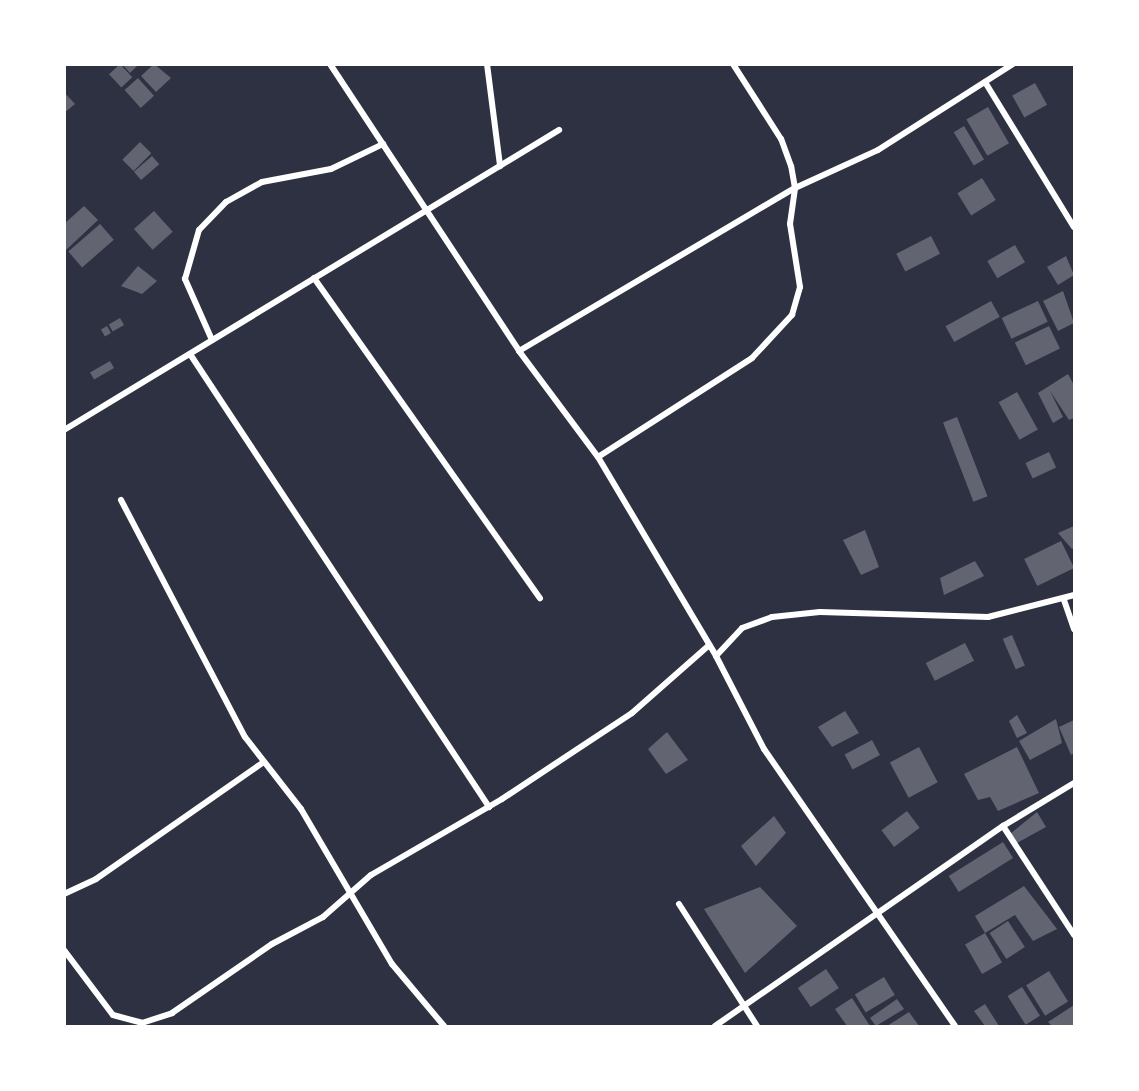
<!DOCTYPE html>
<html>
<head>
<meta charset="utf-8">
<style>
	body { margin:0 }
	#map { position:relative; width:1139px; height:1091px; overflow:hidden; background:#2d3142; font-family:Merriweather,serif }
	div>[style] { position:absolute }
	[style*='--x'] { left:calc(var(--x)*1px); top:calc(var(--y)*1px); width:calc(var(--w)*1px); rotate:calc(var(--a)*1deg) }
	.building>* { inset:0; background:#626471; transform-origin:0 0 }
	.minor>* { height:6px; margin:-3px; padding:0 3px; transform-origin:3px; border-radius:3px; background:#fff }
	span { translate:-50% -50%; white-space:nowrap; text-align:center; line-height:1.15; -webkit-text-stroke:5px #fff; paint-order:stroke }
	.frame { position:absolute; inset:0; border:66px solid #fff; pointer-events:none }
</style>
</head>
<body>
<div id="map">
	<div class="building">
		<i style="left:120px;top:64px;width:18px;height:15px;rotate:47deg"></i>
		<i style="clip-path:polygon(122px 64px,139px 64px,130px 73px)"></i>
		<i style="clip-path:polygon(154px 64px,171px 78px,156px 92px,141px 76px)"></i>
		<i style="left:138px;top:78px;width:24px;height:18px;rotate:48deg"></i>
		<i style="left:1035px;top:83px;width:25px;height:26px;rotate:61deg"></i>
		<i style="clip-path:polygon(64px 92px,75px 104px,64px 113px)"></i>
		<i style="left:988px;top:107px;width:42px;height:25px;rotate:60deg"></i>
		<i style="left:964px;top:126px;width:39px;height:12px;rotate:59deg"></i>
		<i style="left:140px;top:142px;width:16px;height:25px;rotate:45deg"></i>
		<i style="left:152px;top:156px;width:11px;height:24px;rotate:49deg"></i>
		<i style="left:982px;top:178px;width:26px;height:29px;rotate:58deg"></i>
		<i style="clip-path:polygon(84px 206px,98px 220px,66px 250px,64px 224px)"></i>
		<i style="left:154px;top:211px;width:28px;height:27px;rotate:48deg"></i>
		<i style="left:100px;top:224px;width:21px;height:42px;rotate:49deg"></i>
		<i style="left:931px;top:236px;width:20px;height:39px;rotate:63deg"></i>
		<i style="left:1015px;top:245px;width:20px;height:32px;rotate:60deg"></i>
		<i style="clip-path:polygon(1066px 256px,1074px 275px,1058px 285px,1047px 267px)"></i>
		<i style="clip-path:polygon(138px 266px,157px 281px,142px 294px,121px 286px)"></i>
		<i style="clip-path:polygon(1063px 291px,1074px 323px,1058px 331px,1043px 301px)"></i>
		<i style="left:991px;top:301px;width:18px;height:52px;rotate:61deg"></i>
		<i style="left:1038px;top:301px;width:23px;height:40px;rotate:65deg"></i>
		<i style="left:120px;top:318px;width:8px;height:13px;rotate:60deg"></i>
		<i style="left:107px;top:326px;width:8px;height:7px;rotate:60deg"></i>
		<i style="left:1049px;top:326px;width:25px;height:38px;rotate:64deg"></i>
		<i style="left:110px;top:361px;width:8px;height:23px;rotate:60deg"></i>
		<i style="clip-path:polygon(1068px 374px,1074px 385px,1074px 418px,1069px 420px,1050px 391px,1063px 417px,1053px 423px,1038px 393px)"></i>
		<i style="left:1017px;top:392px;width:43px;height:21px;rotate:61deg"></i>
		<i style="left:957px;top:417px;width:85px;height:15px;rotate:69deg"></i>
		<i style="left:1049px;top:452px;width:17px;height:26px;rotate:65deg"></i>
		<i style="clip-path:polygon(1074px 526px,1074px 548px,1072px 549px,1058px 533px)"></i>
		<i style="clip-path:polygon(865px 530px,879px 567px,861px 575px,843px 540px)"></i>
		<i style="left:1061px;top:541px;width:30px;height:41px;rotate:64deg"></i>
		<i style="clip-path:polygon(975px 561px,984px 576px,944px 595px,940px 578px)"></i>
		<i style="left:1012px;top:635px;width:33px;height:10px;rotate:67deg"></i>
		<i style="left:965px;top:643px;width:20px;height:44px;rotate:63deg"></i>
		<i style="clip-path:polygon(845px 711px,859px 733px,832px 747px,818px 727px)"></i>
		<i style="clip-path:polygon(1017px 715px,1027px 733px,1017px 738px,1009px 721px)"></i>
		<i style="clip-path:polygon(1056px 719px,1062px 743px,1030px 760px,1019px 741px)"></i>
		<i style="clip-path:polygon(1074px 720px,1074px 753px,1071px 755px,1059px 727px)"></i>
		<i style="clip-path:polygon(667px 732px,688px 760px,666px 774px,648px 749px)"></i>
		<i style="left:872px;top:740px;width:17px;height:31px;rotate:62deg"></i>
		<i style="left:919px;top:747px;width:40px;height:33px;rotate:62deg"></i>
		<i style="clip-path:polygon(1017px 747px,1039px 793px,998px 811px,990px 797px,978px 800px,964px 774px)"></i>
		<i style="left:907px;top:811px;width:21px;height:32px;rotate:53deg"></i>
		<i style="clip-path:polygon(1037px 812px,1046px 827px,1015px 844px,1010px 834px)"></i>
		<i style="clip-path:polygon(774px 816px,786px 833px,756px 866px,741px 846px)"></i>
		<i style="left:1003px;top:842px;width:19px;height:64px;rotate:58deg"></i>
		<i style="clip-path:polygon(1024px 886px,1057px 929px,1033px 941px,1015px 915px,985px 933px,975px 916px)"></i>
		<i style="clip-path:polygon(760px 887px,797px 926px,745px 973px,704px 909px)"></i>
		<i style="left:1008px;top:921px;width:31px;height:22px;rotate:57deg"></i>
		<i style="left:985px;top:933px;width:34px;height:23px;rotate:60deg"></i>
		<i style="left:826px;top:969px;width:23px;height:34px;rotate:56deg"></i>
		<i style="left:1049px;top:971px;width:36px;height:27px;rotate:58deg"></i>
		<i style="left:884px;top:977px;width:21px;height:34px;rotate:59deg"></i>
		<i style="left:1022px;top:987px;width:34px;height:17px;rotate:58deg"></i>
		<i style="clip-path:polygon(852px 998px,870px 1026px,847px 1026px,835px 1009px)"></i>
		<i style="clip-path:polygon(897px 999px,904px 1009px,876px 1026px,870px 1018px)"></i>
		<i style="clip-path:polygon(985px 1004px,999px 1026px,985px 1026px,974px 1011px)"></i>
		<i style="clip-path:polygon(1074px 1005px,1074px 1026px,1052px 1026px,1048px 1022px)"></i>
		<i style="clip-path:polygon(909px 1012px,919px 1026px,887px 1026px)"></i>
	</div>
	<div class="minor">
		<i style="--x:330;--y:64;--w:344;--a:56.6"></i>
		<i style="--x:519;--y:351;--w:132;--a:53.3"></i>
		<i style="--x:598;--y:457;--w:231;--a:59.3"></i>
		<i style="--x:716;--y:656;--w:105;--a:62.7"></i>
		<i style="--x:764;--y:749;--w:336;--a:55.4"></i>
		<i style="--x:487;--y:64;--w:103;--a:82.7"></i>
		<i style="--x:985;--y:82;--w:170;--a:58.5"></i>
		<i style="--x:314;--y:278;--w:392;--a:54.8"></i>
		<i style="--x:212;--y:340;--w:67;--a:-113.9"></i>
		<i style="--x:185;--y:279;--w:51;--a:-74.1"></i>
		<i style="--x:199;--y:230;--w:39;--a:-46"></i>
		<i style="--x:226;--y:202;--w:41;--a:-29.1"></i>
		<i style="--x:262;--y:182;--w:70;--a:-10.7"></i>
		<i style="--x:331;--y:169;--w:58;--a:-25.7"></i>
		<i style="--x:519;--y:351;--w:321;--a:-30.6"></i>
		<i style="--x:795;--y:188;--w:91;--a:-24.6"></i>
		<i style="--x:878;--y:150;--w:160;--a:-32.5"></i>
		<i style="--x:190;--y:354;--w:543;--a:56.57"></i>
		<i style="--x:64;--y:430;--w:579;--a:-31.22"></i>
		<i style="--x:598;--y:457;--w:183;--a:-32.7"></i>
		<i style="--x:752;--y:358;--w:59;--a:-47.1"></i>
		<i style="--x:792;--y:315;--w:29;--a:-74"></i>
		<i style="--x:800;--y:287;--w:64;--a:-99"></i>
		<i style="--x:790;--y:224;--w:36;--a:-82"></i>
		<i style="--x:795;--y:188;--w:22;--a:-100"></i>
		<i style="--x:791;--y:166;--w:29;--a:-110"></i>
		<i style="--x:781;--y:139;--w:89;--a:-122.6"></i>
		<i style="--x:121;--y:500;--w:267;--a:62.4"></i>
		<i style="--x:245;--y:737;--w:91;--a:52.1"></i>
		<i style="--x:301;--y:809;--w:180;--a:59.6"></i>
		<i style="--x:392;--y:964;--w:81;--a:50"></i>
		<i style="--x:1064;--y:600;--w:31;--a:71"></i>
		<i style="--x:716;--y:656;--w:38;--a:-47"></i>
		<i style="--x:742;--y:628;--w:32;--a:-20"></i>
		<i style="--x:772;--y:617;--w:48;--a:-5.9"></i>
		<i style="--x:820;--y:612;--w:168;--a:1.7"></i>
		<i style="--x:988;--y:617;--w:89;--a:-14.3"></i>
		<i style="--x:1003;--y:826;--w:130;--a:56.9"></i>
		<i style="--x:64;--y:894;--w:35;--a:-25"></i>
		<i style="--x:96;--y:879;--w:203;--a:-34.9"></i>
		<i style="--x:679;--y:904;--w:145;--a:57.4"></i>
		<i style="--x:64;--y:950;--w:81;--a:53"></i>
		<i style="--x:113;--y:1015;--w:30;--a:15"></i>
		<i style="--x:142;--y:1023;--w:32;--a:-18"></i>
		<i style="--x:172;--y:1013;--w:121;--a:-34.6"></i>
		<i style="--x:272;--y:944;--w:58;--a:-27.9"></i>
		<i style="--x:323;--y:917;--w:64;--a:-41.2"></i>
		<i style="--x:371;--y:875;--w:151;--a:-30.1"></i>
		<i style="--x:502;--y:799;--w:156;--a:-33.5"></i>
		<i style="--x:632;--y:713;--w:103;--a:-41.4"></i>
		<i style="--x:715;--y:1026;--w:351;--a:-34.8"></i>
		<i style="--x:1003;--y:826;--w:83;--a:-31.2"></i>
	</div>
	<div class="frame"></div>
</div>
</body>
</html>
